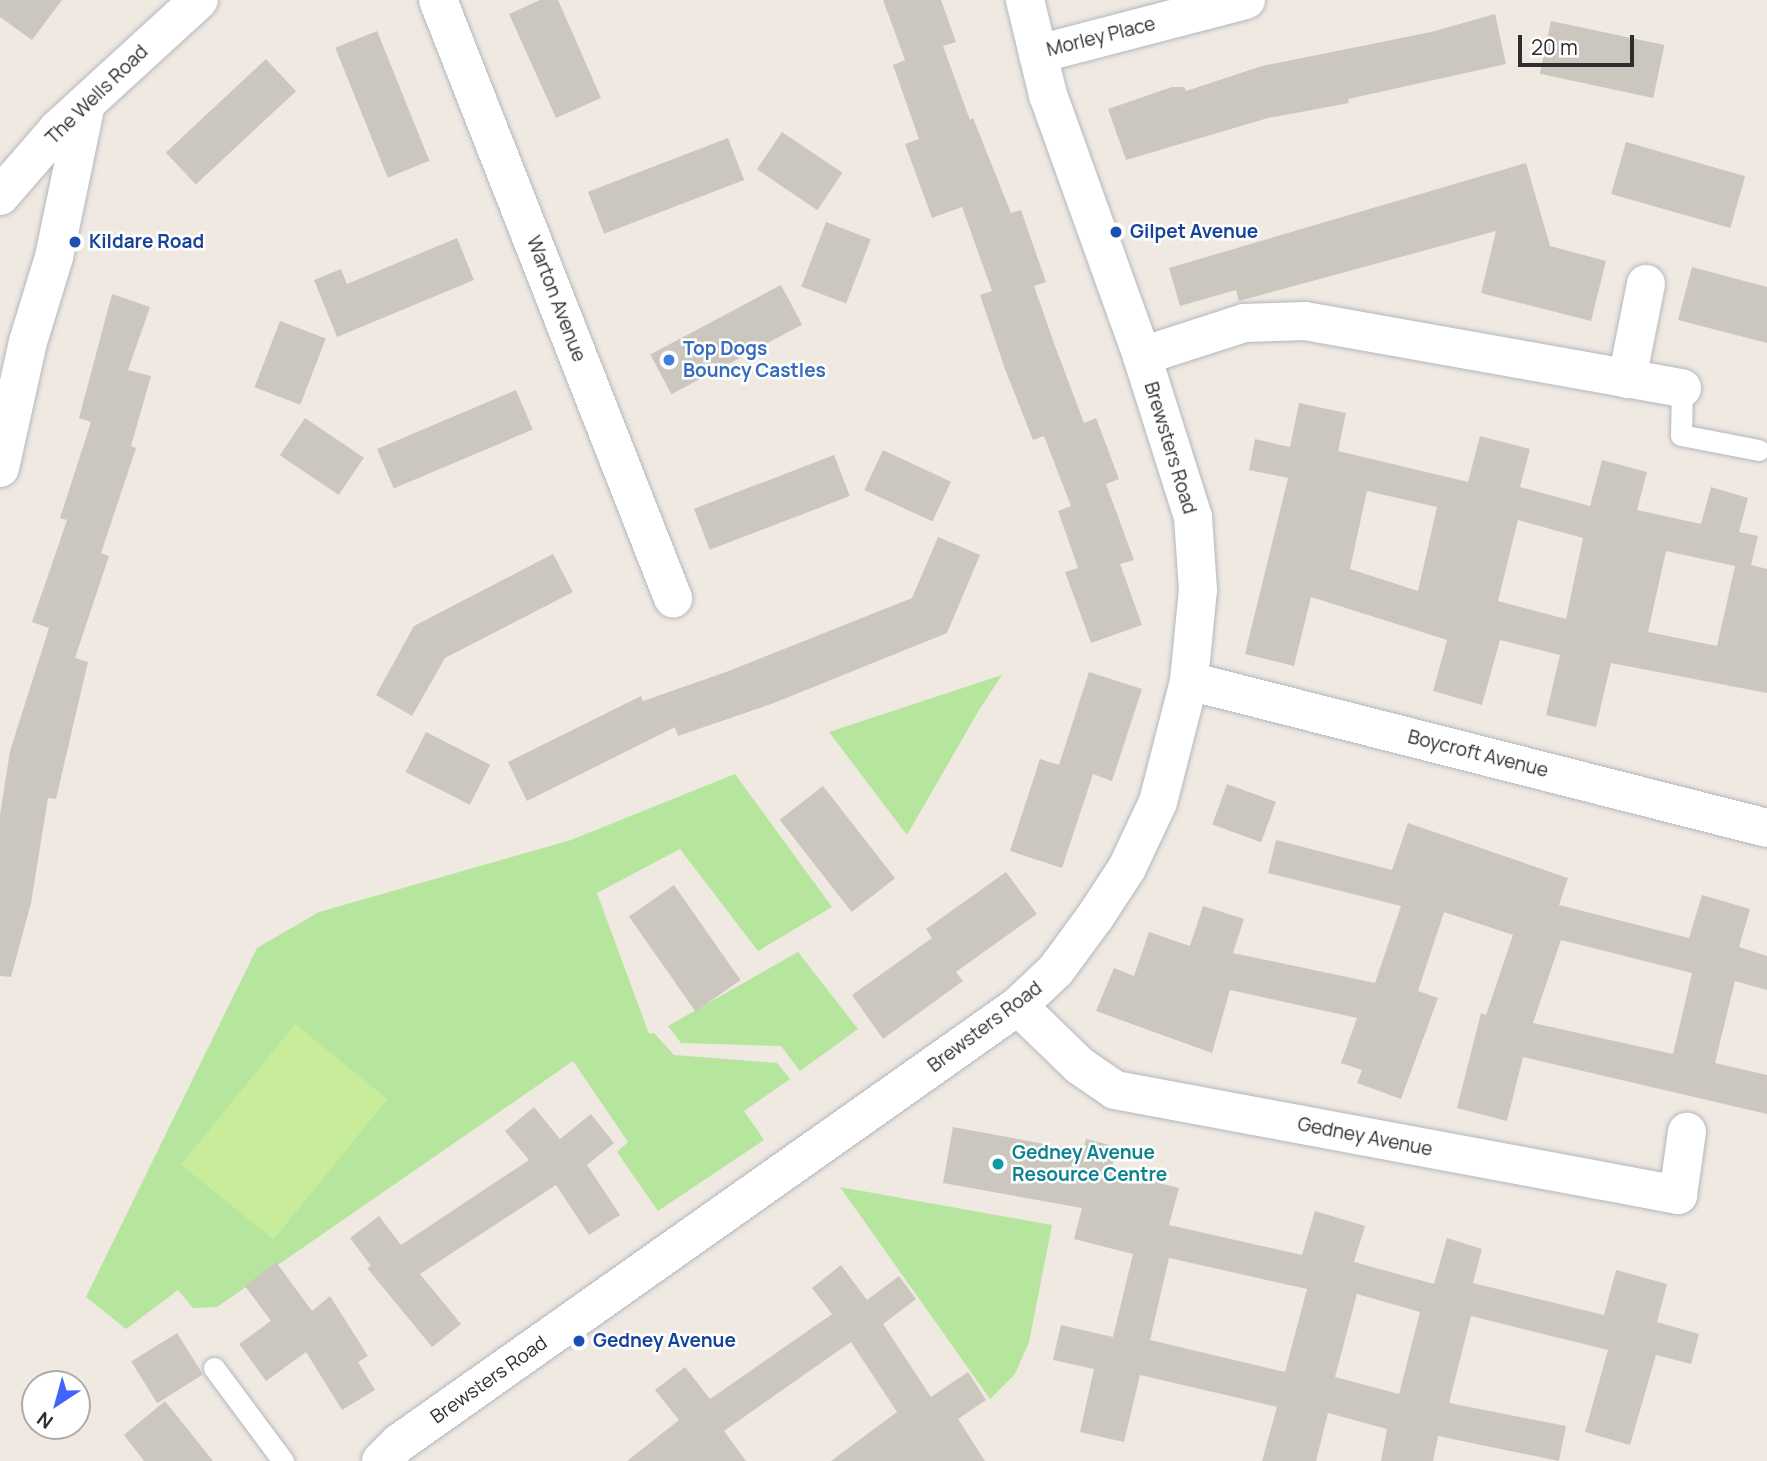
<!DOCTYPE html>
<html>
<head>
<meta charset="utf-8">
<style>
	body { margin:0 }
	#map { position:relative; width:1767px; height:1461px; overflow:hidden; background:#efe9e1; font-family:Manrope,sans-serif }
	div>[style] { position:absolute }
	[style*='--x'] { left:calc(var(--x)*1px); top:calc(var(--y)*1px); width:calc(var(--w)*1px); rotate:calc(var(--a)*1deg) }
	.green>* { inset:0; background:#b6e59e }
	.pitch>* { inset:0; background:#c9ec9a; transform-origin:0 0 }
	.building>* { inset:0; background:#cbc7bf; transform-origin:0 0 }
	.roads { filter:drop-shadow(0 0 2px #b4b7c1) drop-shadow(0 0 2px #b4b7c1) }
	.service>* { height:21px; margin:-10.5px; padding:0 10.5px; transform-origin:10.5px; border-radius:10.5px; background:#fff }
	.minor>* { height:38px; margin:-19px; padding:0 19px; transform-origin:19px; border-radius:19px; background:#fff }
	.tertiary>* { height:38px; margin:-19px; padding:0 19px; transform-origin:19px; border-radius:19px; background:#fff }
	.dots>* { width:19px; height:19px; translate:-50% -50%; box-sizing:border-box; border:4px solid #fff; border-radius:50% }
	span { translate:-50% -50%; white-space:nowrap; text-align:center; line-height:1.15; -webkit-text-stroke:5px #fff; paint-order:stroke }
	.street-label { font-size:19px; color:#2e2e2e }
	.transit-label { font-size:19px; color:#164399; font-weight:700 }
	.left { translate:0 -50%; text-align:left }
	.shop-label { font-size:19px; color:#366cbe; font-weight:700 }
	.culture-label { font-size:19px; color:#0d838f; font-weight:700 }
	.north { position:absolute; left:21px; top:1370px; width:70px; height:70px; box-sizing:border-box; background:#fff; border:2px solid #ababab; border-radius:50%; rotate:216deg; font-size:19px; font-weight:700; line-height:28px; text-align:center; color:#2e2e2e }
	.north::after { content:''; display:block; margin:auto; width:24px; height:32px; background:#4264fb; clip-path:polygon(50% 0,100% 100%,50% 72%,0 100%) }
	.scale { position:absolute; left:1518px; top:35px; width:116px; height:32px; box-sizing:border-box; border:4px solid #2e2e2e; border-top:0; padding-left:9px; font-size:21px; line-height:24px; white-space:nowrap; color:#2e2e2e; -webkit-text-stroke:5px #fff; paint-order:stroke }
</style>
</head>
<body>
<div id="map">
	<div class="green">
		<i style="clip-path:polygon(1002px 675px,979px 710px,907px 835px,829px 732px)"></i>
		<i style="clip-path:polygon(735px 774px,832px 907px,758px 951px,680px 849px,597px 893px,649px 1034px,654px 1033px,674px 1055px,777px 1063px,790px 1079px,744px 1111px,764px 1140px,658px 1211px,617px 1152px,628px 1142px,573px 1061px,217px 1307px,193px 1308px,178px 1290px,126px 1329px,86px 1297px,257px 948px,319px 912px,571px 840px)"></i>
		<i style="clip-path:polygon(798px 952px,858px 1029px,800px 1071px,781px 1046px,681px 1043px,668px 1026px)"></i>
		<i style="clip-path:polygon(840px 1187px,1052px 1225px,1029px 1342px,1015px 1374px,990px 1399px)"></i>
	</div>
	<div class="pitch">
		<i style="left:295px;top:1024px;width:119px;height:181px;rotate:39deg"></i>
	</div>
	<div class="building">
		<i style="clip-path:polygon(0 0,62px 0,32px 40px,0 17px)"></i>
		<i style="clip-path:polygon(540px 0,558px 0,601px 98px,556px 118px,509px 14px)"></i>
		<i style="clip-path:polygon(883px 0,941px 0,956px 42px,943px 46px,970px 120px,973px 118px,1011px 213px,1021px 210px,1046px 282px,1034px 286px,1055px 346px,1084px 423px,1096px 418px,1119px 479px,1106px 484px,1134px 560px,1120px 564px,1142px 625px,1091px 643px,1065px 572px,1078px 568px,1058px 511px,1071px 506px,1044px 436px,1033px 440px,1005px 369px,980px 295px,992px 291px,962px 207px,932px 218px,905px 144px,919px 139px,893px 65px,905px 60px)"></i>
		<i style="clip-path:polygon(1495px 14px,1506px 64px,1348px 99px,1349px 103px,1268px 118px,1126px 160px,1108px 109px,1172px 87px,1184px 87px,1186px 91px,1262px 66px,1431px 32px)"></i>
		<i style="left:1551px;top:21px;width:116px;height:54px;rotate:12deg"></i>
		<i style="left:377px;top:31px;width:140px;height:45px;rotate:68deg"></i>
		<i style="left:266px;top:59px;width:44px;height:137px;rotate:47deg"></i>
		<i style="left:782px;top:132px;width:73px;height:45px;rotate:34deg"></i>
		<i style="left:728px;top:138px;width:45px;height:150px;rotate:69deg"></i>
		<i style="left:1626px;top:142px;width:124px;height:54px;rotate:16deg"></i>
		<i style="clip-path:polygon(1526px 163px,1550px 246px,1606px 261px,1591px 321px,1481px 293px,1496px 231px,1239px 301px,1236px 290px,1180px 306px,1169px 268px)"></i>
		<i style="left:826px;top:222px;width:48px;height:69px;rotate:21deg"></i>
		<i style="clip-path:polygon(457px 238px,474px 280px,337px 337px,314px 280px,341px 269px,347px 284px)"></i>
		<i style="clip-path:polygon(1692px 267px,1767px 287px,1767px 343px,1678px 320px)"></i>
		<i style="left:781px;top:285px;width:45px;height:148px;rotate:62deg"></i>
		<i style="clip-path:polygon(112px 294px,150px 307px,128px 370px,151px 376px,131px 446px,136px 448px,101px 553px,109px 556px,75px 658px,88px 662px,56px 799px,48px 798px,31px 903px,11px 977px,0 976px,0 815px,10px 751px,49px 628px,32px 622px,67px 520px,60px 518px,91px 422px,79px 418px)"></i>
		<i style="left:280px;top:321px;width:49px;height:71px;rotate:21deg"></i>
		<i style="left:516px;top:390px;width:43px;height:151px;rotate:67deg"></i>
		<i style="clip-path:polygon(evenodd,1299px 403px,1346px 413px,1338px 451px,1468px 482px,1480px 436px,1530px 449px,1520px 487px,1590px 506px,1602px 460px,1647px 472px,1637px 510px,1701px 524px,1711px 487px,1748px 498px,1739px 532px,1758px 536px,1751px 565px,1767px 569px,1767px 693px,1611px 663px,1596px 727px,1546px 715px,1560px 655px,1500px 640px,1482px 705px,1433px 691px,1447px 640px,1311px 597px,1294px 666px,1245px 654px,1288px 478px,1249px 470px,1255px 439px,1290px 447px,1299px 403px,1367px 491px,1437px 507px,1418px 591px,1350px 569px,1367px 491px,1299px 403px,1518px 520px,1583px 538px,1566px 619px,1498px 601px,1518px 520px,1299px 403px,1666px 551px,1735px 566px,1717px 646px,1648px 632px,1666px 551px)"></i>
		<i style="left:305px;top:418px;width:71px;height:45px;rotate:34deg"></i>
		<i style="left:883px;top:450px;width:75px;height:44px;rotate:25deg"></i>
		<i style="left:834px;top:455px;width:44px;height:150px;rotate:69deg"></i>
		<i style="clip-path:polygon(938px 537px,980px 555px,947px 633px,774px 703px,678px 736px,675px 727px,527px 801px,508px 762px,641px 696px,643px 701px,726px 672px,912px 598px)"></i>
		<i style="clip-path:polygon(553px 554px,573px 592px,445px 658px,412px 716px,376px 695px,414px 626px)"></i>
		<i style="clip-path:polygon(1089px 672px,1142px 689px,1112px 781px,1093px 774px,1062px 868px,1010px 851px,1040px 759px,1059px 765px)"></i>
		<i style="left:426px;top:732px;width:72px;height:45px;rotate:27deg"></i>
		<i style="left:1227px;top:784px;width:52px;height:43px;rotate:20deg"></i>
		<i style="left:823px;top:786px;width:117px;height:55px;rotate:52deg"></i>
		<i style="clip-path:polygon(evenodd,1408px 823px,1568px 878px,1559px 905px,1689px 938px,1702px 895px,1750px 909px,1739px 947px,1767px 956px,1767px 990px,1735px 981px,1715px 1063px,1767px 1075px,1767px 1114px,1523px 1057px,1507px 1121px,1457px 1108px,1481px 1013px,1486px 1015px,1513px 935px,1444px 912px,1418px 991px,1438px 998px,1401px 1099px,1357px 1083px,1362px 1070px,1341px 1063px,1357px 1018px,1230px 990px,1212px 1053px,1096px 1011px,1114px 968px,1134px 976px,1149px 932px,1190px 946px,1203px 906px,1244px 919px,1233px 953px,1375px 983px,1401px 906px,1268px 873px,1276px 840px,1392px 870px,1408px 823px,1561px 940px,1692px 973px,1673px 1054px,1533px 1023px,1561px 940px)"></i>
		<i style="clip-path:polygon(1006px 872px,1037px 914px,956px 972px,963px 981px,883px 1039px,852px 995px,932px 938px,926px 929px)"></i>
		<i style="left:674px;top:885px;width:116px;height:55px;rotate:55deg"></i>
		<i style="clip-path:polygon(534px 1107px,560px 1139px,591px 1114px,614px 1143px,587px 1165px,620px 1215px,589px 1235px,556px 1185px,420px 1274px,461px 1324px,432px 1347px,367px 1268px,371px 1266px,350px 1238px,379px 1216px,401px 1245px,529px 1160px,505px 1131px)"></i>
		<i style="clip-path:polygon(evenodd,953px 1127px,1083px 1151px,1086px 1139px,1117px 1147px,1111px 1171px,1179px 1188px,1169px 1225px,1302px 1255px,1315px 1211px,1365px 1226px,1354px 1262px,1434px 1284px,1447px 1238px,1482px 1249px,1473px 1283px,1604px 1315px,1616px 1270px,1667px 1284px,1657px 1322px,1699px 1334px,1691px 1364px,1656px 1355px,1630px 1445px,1585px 1432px,1608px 1350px,1471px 1316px,1449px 1403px,1566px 1426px,1559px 1461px,1438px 1436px,1433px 1461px,1381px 1461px,1387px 1429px,1328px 1413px,1316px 1461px,1262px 1461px,1277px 1407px,1140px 1375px,1124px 1442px,1080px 1432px,1094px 1369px,1053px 1360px,1061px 1325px,1113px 1337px,1133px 1254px,1074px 1239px,1082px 1208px,943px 1183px,953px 1127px,1169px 1258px,1307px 1289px,1285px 1372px,1150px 1340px,1169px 1258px,953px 1127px,1357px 1294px,1420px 1312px,1399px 1394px,1335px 1377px,1357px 1294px)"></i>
		<i style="clip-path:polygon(276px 1262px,312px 1311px,330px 1296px,368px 1356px,358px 1362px,375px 1390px,342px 1410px,306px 1352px,266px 1381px,239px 1344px,271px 1321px,245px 1286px)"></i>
		<i style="clip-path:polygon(841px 1265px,867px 1300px,899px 1276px,916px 1299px,883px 1324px,931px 1397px,968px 1372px,986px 1400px,958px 1419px,985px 1461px,831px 1461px,897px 1412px,851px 1342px,724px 1431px,746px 1461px,627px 1461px,679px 1420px,655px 1390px,685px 1367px,710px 1399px,832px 1314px,812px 1288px)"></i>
		<i style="left:177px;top:1333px;width:49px;height:54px;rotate:58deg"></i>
		<i style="clip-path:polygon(165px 1401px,213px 1461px,144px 1461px,124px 1435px)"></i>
	</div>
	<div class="roads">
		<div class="service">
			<i style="--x:1682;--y:388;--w:47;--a:91.2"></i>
			<i style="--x:1681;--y:435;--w:79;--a:10.9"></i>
			<i style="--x:214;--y:1368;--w:116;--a:53.4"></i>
		</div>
		<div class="minor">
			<i style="--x:438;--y:0;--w:643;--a:68.55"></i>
			<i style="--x:1038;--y:54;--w:215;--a:-14.6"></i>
			<i style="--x:1142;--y:356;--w:107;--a:-17.9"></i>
			<i style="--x:1244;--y:323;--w:61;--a:-1.9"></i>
			<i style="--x:1305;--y:321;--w:383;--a:10.1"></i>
			<i style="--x:1627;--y:379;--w:97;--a:-78.7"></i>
			<i style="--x:0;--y:468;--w:129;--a:-77.5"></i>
			<i style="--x:28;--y:342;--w:89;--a:-73"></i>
			<i style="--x:54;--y:257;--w:156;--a:-78.2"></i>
			<i style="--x:1189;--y:681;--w:596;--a:14.27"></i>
			<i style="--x:1018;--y:1006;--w:86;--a:44.1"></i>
			<i style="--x:1080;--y:1066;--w:42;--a:34.4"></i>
			<i style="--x:1115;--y:1090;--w:573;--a:10.56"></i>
			<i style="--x:1678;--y:1195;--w:64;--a:-81.9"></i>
			<i style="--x:381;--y:1461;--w:25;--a:-45"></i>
			<i style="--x:399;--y:1443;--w:758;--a:-35.22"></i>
			<i style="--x:1018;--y:1006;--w:52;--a:-43.5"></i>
			<i style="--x:1056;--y:970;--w:66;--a:-53.7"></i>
			<i style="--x:1095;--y:917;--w:59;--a:-56.9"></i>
			<i style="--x:1127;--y:868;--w:73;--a:-64.8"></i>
			<i style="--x:1158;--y:802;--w:125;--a:-75.6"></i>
			<i style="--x:1189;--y:681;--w:91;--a:-84.4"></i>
			<i style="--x:1198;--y:590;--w:73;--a:-93.9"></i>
			<i style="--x:1193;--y:517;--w:169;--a:-107.6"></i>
			<i style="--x:1142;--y:356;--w:277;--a:-109.8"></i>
			<i style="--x:1048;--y:95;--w:98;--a:-103.6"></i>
		</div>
		<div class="tertiary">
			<i style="--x:0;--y:196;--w:89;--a:-49.1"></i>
			<i style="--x:58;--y:129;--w:191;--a:-42.5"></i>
		</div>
	</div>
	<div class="dots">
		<i style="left:1116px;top:232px;background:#1a4fb4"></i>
		<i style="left:75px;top:242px;background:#1a4fb4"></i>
		<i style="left:669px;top:360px;background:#3f7fe0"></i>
		<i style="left:998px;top:1164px;background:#0f9aa8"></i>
		<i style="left:579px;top:1341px;background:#1a4fb4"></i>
	</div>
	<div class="street-label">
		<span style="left:1101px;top:37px;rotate:-14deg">Morley Place</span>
		<span style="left:97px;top:95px;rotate:-44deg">The Wells Road</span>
		<span style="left:556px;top:299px;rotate:69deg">Warton Avenue</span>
		<span style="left:1170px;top:448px;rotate:73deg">Brewsters Road</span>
		<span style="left:1478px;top:754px;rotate:14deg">Boycroft Avenue</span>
		<span style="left:985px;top:1027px;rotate:-37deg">Brewsters Road</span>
		<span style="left:1365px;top:1137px;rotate:11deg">Gedney Avenue</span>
		<span style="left:489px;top:1380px;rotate:-35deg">Brewsters Road</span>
	</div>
	<div class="transit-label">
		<span class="left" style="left:1130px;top:232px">Gilpet Avenue</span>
		<span class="left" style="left:89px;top:242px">Kildare Road</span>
		<span class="left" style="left:593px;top:1341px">Gedney Avenue</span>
	</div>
	<div class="shop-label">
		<span class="left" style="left:683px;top:360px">Top Dogs<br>Bouncy Castles</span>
	</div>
	<div class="culture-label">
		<span class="left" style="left:1012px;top:1164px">Gedney Avenue<br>Resource Centre</span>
	</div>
	<div class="north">N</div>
	<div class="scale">20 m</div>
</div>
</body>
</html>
